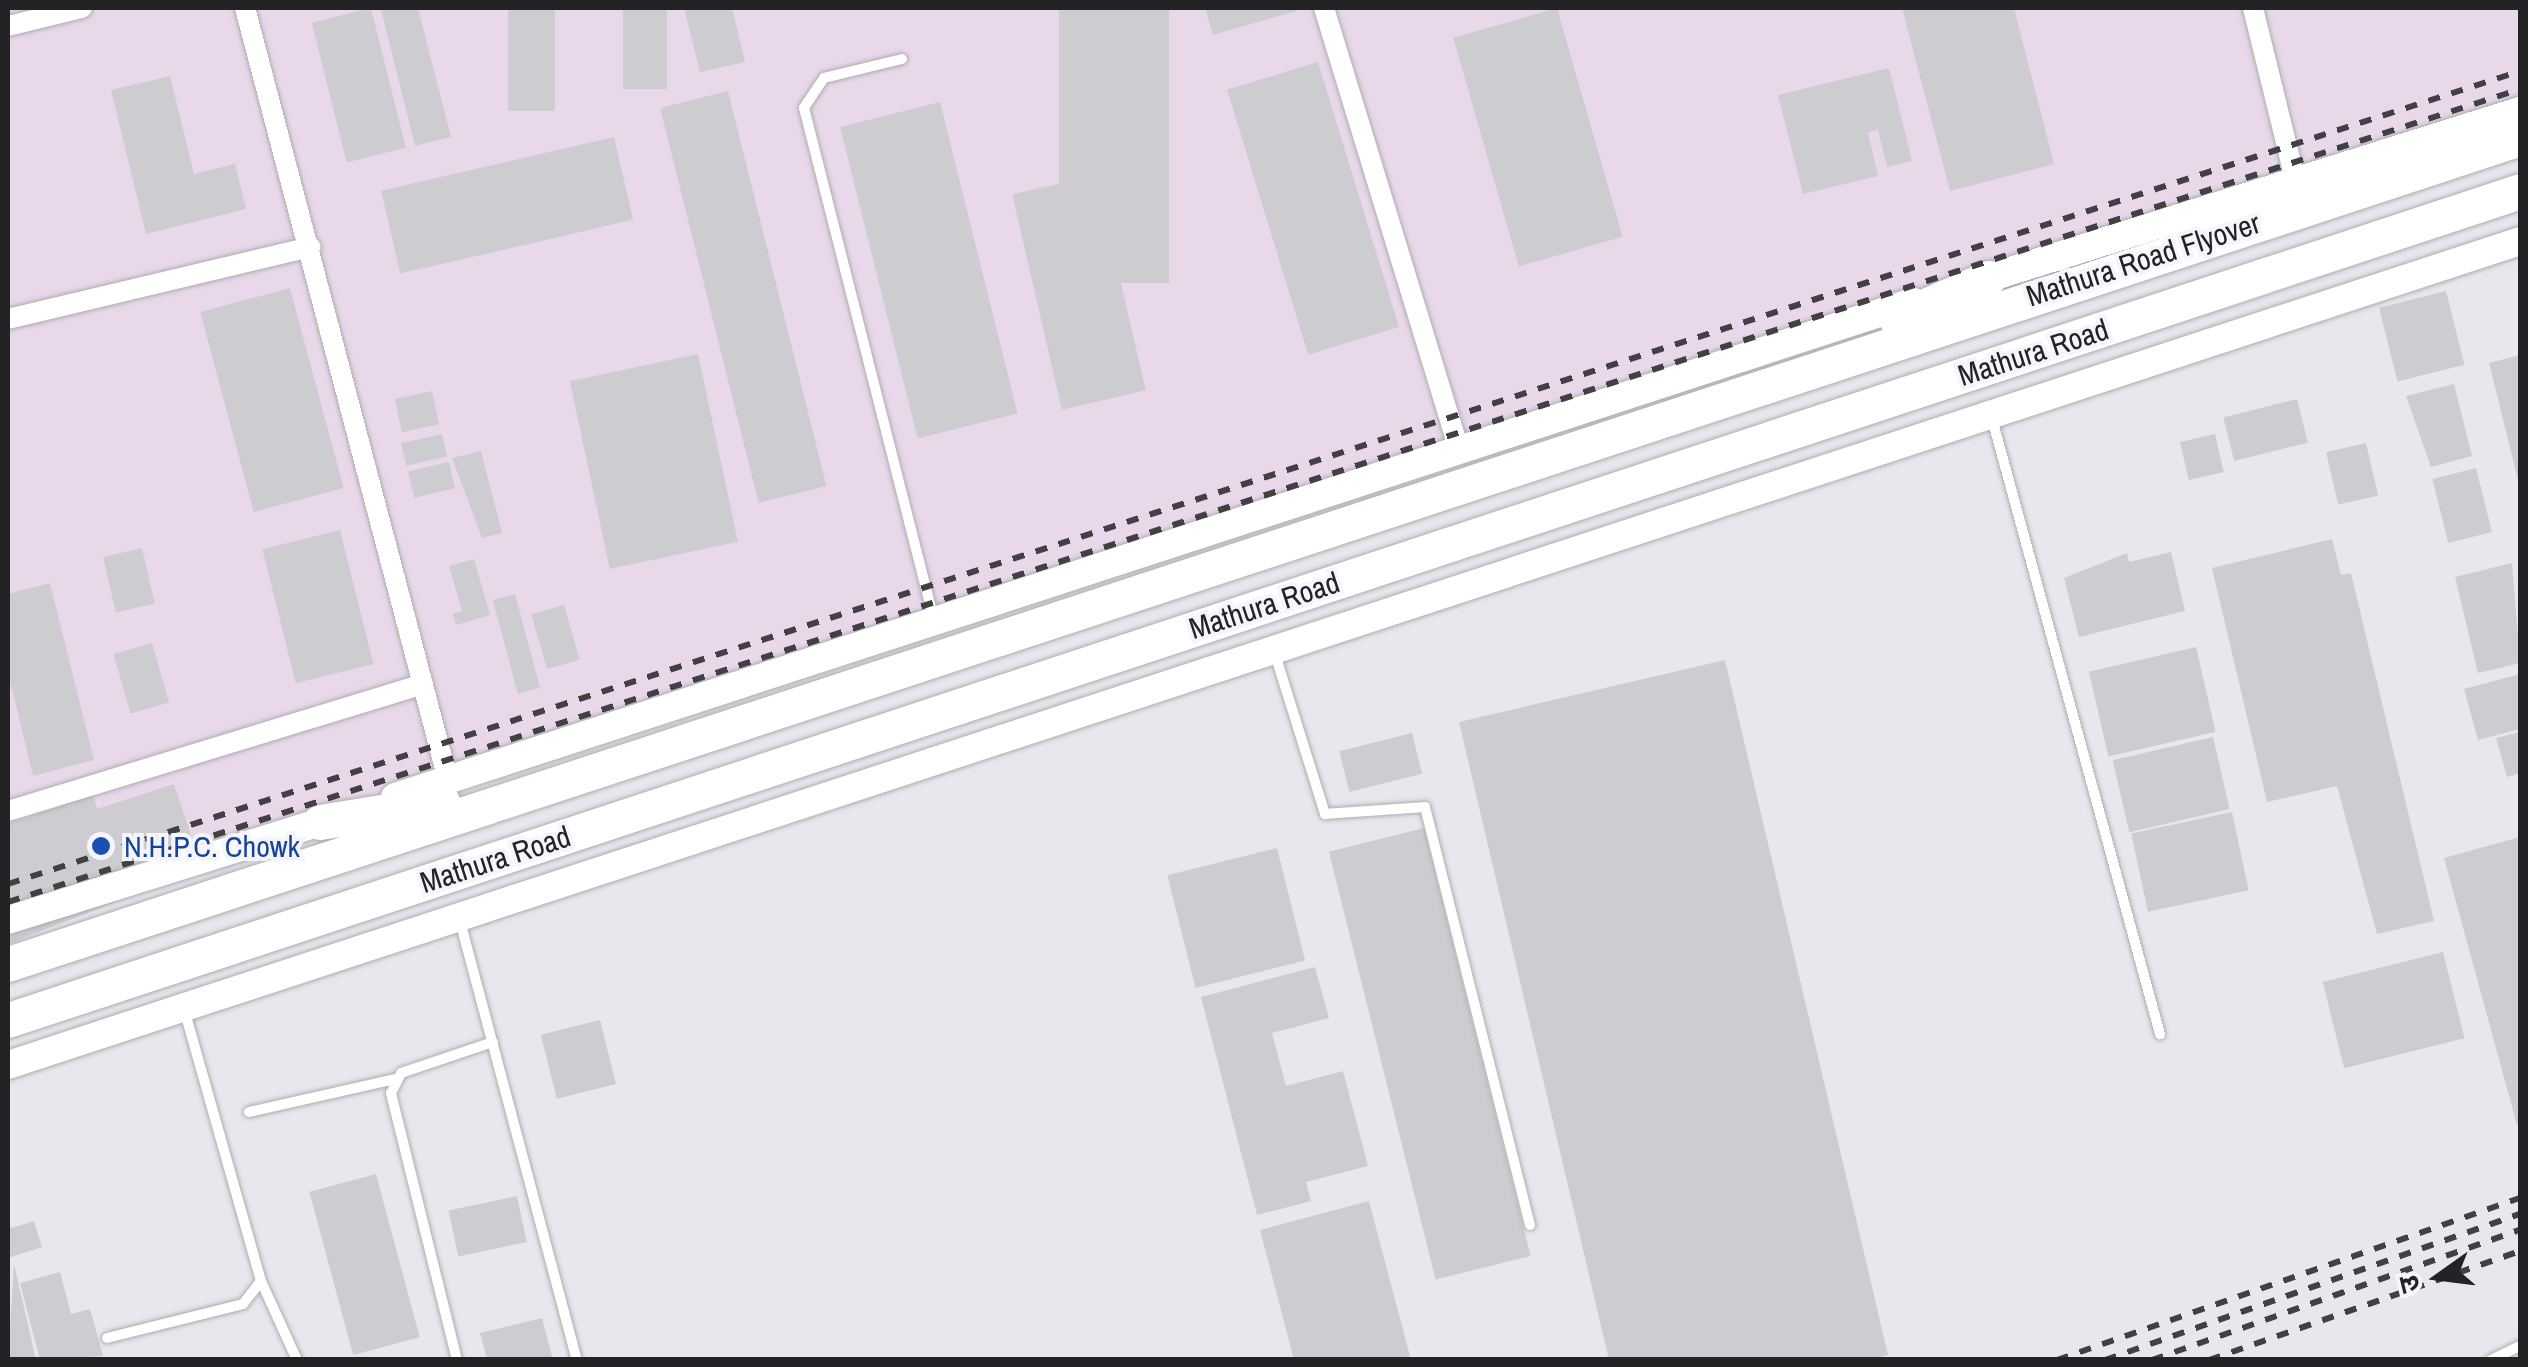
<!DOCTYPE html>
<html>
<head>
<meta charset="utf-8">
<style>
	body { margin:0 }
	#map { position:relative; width:2528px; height:1367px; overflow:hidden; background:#e7e8ed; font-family:"Archivo Narrow","Noto Sans Devanagari",sans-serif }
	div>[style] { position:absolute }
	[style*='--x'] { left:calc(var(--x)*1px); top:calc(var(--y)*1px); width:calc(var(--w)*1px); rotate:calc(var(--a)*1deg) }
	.industrial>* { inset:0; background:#e9d8ea }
	.building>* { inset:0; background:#cdccd1; transform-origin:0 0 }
	.roads { filter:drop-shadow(0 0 2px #acadb2) drop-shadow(0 0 2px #acadb2) }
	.lane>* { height:10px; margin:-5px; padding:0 5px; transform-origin:5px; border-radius:5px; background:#fff }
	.street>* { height:20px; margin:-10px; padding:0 10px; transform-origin:10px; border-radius:10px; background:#fff }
	.secondary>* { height:28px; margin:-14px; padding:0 14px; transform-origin:14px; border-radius:14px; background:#fff }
	.highway>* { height:35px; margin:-17.5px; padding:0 17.5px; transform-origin:17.5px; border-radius:17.5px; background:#fff }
	.rail>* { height:6px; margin-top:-3px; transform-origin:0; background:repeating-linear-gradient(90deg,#414143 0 12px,transparent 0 24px) }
	.dots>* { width:28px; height:28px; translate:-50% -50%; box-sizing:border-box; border:5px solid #f5f5fb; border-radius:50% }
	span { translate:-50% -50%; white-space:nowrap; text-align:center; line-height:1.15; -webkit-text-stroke:8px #f5f5fb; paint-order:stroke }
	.street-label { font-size:30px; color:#232325 }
	.transit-label { font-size:30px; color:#164399 }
	.left { translate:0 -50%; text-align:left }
	.frame { position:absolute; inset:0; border:10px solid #232325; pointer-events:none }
	.north { position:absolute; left:2388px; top:1227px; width:100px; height:100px; -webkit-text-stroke:8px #f5f5fb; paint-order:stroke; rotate:256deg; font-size:28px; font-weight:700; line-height:40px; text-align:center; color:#232325 }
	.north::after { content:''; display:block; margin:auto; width:35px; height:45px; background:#232325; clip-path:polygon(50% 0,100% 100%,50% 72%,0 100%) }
</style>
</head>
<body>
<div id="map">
	<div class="industrial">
		<i style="clip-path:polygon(8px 8px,2520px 8px,2520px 97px,8px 934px)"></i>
	</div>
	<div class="building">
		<i style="left:371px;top:8px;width:144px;height:61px;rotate:76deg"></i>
		<i style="clip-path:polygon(391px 8px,418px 8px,451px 137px,415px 146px,381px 10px)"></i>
		<i style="left:508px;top:8px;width:47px;height:103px"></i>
		<i style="left:623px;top:8px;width:44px;height:81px"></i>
		<i style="clip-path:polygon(684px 8px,732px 8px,745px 62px,700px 72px)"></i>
		<i style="left:1059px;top:8px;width:110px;height:275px"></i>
		<i style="clip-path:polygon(1205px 8px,1303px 8px,1303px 9px,1213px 35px)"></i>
		<i style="left:1557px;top:8px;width:238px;height:108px;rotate:74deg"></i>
		<i style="clip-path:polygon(1902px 8px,2014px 8px,2054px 164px,1950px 191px)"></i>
		<i style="left:1318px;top:62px;width:277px;height:95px;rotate:73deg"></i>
		<i style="clip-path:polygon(1889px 68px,1912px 161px,1887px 167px,1878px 130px,1868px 132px,1878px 176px,1803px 194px,1778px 95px)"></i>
		<i style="clip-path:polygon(170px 76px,194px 174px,235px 164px,246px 209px,146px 234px,111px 90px)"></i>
		<i style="left:728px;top:91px;width:407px;height:70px;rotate:76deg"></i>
		<i style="left:940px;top:102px;width:321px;height:103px;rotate:76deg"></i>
		<i style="left:614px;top:137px;width:85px;height:239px;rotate:77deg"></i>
		<i style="left:1096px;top:175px;width:221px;height:86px;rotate:77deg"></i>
		<i style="left:290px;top:288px;width:207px;height:93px;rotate:75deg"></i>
		<i style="left:2446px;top:291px;width:76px;height:69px;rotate:76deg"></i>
		<i style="left:698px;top:354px;width:192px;height:131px;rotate:78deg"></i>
		<i style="clip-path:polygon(2520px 355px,2520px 484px,2519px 484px,2489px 363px)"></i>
		<i style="clip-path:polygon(2454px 384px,2472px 456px,2431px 467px,2406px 396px)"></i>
		<i style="left:432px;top:391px;width:34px;height:38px;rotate:78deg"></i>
		<i style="left:2297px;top:399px;width:45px;height:76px;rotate:76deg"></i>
		<i style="left:442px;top:434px;width:23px;height:42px;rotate:77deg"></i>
		<i style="left:2215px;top:434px;width:39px;height:36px;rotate:77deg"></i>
		<i style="left:2366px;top:443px;width:54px;height:41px;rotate:77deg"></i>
		<i style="clip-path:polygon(481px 451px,502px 533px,482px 538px,452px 458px)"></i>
		<i style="left:449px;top:462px;width:27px;height:42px;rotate:77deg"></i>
		<i style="left:2476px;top:468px;width:66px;height:45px;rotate:76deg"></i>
		<i style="left:340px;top:530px;width:138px;height:80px;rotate:76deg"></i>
		<i style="clip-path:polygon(2332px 539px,2341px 575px,2351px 573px,2434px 921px,2377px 934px,2337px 786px,2267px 802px,2212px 568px)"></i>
		<i style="left:142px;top:548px;width:57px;height:40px;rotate:77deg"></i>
		<i style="clip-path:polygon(2171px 552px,2185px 611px,2079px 637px,2064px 578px,2127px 553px,2129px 562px)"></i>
		<i style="clip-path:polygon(474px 559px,490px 615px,456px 625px,453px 614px,462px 611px,449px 566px)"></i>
		<i style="clip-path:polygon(2512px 563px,2520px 663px,2478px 673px,2455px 577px)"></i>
		<i style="clip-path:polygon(50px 583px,94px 760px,33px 776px,8px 672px,8px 594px)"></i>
		<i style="left:515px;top:594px;width:97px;height:23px;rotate:75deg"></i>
		<i style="left:564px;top:605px;width:57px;height:34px;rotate:74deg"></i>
		<i style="left:152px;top:643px;width:62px;height:40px;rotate:74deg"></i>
		<i style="left:2196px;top:647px;width:87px;height:110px;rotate:77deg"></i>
		<i style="clip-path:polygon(1725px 660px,1888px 1355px,1867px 1360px,1609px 1360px,1459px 722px)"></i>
		<i style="clip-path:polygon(2520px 674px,2520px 729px,2478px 740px,2464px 689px)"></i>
		<i style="clip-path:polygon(2520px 732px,2520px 773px,2507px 777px,2496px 738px)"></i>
		<i style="left:1412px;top:733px;width:42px;height:75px;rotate:76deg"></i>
		<i style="left:2213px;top:737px;width:74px;height:103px;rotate:77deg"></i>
		<i style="clip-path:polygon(174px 784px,202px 868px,8px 944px,8px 824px,93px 795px,97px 809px)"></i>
		<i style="left:2232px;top:812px;width:80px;height:103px;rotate:78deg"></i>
		<i style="left:1424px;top:828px;width:441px;height:98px;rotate:76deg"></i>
		<i style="clip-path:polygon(2520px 837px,2520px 1124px,2517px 1125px,2444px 858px)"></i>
		<i style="left:1277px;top:848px;width:116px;height:113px;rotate:76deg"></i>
		<i style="left:2443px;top:952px;width:89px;height:124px;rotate:76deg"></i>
		<i style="clip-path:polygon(1315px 967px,1329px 1018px,1272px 1033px,1286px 1086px,1343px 1071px,1368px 1166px,1306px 1182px,1311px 1201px,1257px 1215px,1201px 997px)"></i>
		<i style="left:600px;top:1020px;width:66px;height:61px;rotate:76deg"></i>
		<i style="left:376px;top:1174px;width:169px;height:69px;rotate:75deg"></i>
		<i style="left:517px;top:1196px;width:47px;height:70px;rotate:78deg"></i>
		<i style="clip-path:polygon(1369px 1201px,1411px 1360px,1294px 1360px,1260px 1230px)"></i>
		<i style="clip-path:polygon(34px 1221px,42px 1247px,8px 1258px,8px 1229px)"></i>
		<i style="clip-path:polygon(14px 1264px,36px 1360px,8px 1360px)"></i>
		<i style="clip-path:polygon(60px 1272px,71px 1314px,90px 1309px,103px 1356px,40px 1360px,20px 1283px)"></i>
		<i style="clip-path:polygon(542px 1318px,553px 1360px,487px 1359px,480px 1333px)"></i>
	</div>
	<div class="roads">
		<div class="lane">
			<i style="--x:902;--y:59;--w:80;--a:166.3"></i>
			<i style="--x:824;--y:78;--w:36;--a:124"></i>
			<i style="--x:804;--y:108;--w:528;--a:75.75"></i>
			<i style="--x:1991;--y:415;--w:642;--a:74.73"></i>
			<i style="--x:1274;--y:651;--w:171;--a:72.6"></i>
			<i style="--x:1325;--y:814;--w:100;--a:-4"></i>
			<i style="--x:1425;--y:807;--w:431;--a:75.9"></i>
			<i style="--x:460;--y:921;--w:454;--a:75.1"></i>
			<i style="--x:249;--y:1112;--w:150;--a:-12.7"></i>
			<i style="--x:261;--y:1281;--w:87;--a:65.5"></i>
			<i style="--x:107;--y:1338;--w:140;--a:-14"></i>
			<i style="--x:243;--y:1304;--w:29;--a:-52"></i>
			<i style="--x:261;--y:1281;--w:284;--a:-105.8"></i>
			<i style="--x:457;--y:1360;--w:275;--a:-103.9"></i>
			<i style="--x:391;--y:1093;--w:22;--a:-63"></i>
			<i style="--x:401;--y:1073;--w:97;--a:-18.6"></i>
			<i style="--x:2491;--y:1360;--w:32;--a:-26"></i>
		</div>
		<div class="street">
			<i style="--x:245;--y:8;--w:798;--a:75.27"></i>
			<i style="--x:1324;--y:8;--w:459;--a:73"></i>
			<i style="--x:2253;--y:8;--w:180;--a:76.2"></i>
			<i style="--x:8;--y:26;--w:76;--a:-13.7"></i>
			<i style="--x:8;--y:319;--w:311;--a:-13.4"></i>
			<i style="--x:8;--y:811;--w:434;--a:-17"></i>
		</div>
		<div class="secondary">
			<i style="--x:1969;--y:284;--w:578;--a:-17.43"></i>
			<i style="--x:395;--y:797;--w:1597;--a:-18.06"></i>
			<i style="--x:8;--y:920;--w:348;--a:-17.4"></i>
			<i style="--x:8;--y:1065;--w:2644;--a:-18.16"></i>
		</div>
		<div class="highway">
			<i style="--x:1896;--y:319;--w:101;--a:-24"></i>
			<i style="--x:320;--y:822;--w:124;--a:-9.3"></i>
			<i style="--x:8;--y:964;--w:2644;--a:-18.2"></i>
			<i style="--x:8;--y:1020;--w:2645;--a:-18.26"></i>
		</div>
	</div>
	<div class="rail">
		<i style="--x:8;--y:884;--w:2640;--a:-17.93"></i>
		<i style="--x:8;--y:902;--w:2640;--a:-17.93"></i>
		<i style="--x:2057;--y:1360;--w:491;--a:-19.3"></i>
		<i style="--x:2105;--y:1360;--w:440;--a:-19.4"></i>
		<i style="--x:2152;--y:1360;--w:390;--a:-19.5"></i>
		<i style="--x:2209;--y:1360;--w:330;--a:-19.3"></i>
	</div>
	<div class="dots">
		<i style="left:101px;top:846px;background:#1a4fb4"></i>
	</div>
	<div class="street-label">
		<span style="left:2143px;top:259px;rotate:-18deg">Mathura Road Flyover</span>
		<span style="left:2033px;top:352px;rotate:-18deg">Mathura Road</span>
		<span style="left:1264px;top:605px;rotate:-18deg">Mathura Road</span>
		<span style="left:495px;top:859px;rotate:-18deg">Mathura Road</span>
	</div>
	<div class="transit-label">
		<span class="left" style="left:124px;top:846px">N.H.P.C. Chowk</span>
	</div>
	<div class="frame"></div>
	<div class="north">उ</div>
</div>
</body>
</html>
